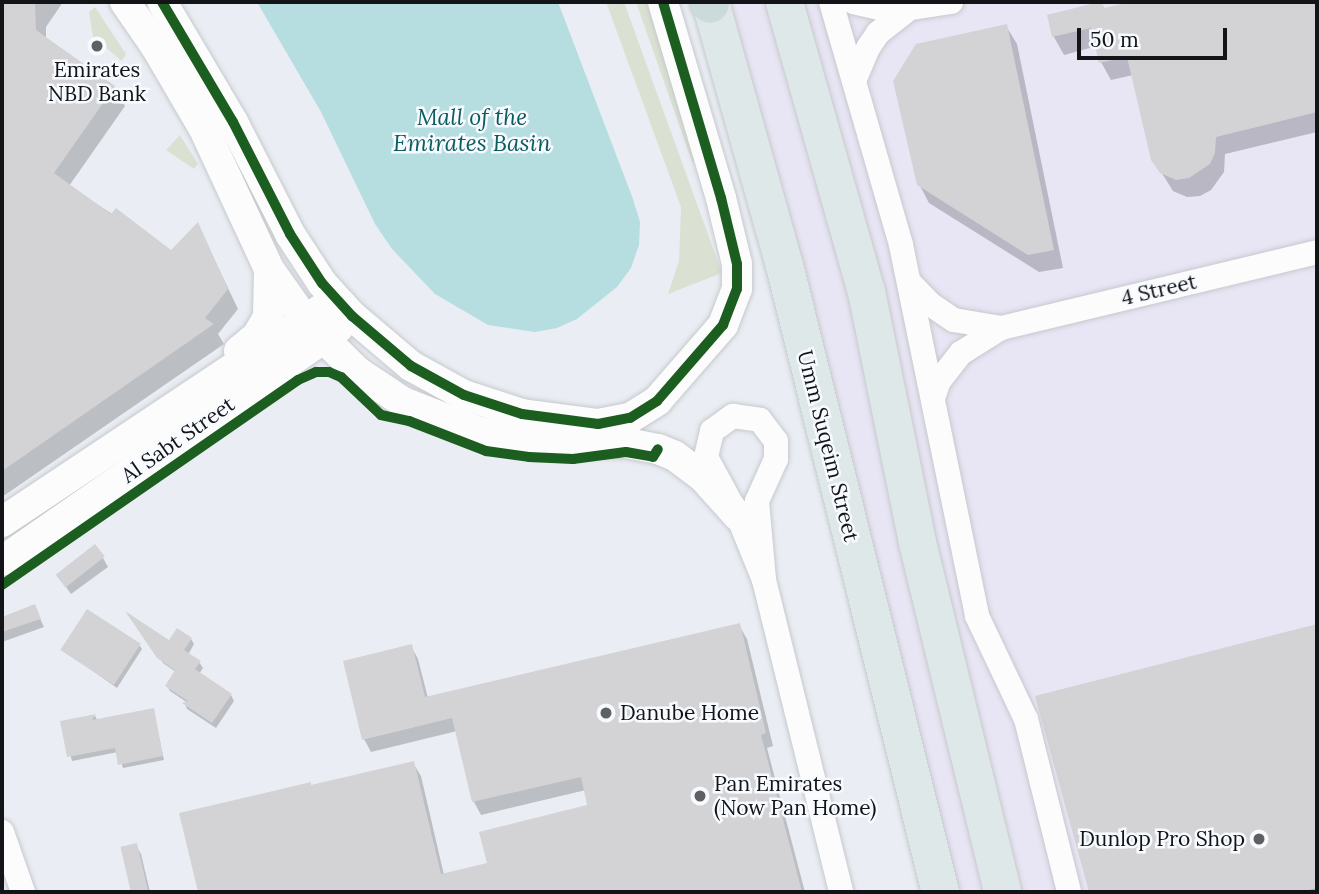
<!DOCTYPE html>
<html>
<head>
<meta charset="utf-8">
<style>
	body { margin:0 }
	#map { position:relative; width:1319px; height:894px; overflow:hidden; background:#eaeef4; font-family:Lora,serif }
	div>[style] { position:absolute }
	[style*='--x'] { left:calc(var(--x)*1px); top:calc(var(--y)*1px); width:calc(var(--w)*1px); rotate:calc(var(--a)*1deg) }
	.industrial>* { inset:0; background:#e8e5f4 }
	.green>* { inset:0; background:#dbe1d2 }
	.water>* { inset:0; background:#b6dee0 }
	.shadow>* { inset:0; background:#0003 }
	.building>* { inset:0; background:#d3d3d5; transform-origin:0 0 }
	.roads { filter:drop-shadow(0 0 2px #c6c9cd) drop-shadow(0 0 2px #c6c9cd) }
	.minor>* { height:24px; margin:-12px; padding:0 12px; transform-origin:12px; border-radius:12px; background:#fcfcfd }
	.tertiary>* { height:30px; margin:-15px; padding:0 15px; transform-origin:15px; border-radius:15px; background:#fcfcfd }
	.primary>* { height:37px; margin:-18.5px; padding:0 18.5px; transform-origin:18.5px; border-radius:18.5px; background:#dfe8e9 }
	.motorway>* { height:38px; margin:-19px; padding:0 19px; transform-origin:19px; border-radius:19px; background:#cbdadb }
	.cycleway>* { height:10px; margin:-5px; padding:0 5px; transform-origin:5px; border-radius:5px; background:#1b5e20 }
	.dots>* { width:19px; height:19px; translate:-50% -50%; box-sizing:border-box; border:4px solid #f7fafe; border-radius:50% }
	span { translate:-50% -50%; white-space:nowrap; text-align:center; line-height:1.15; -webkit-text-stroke:5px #f7fafe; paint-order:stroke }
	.poi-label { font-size:21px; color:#121417 }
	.left { translate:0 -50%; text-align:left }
	.right { translate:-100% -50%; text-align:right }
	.street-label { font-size:21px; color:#121417 }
	.water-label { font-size:23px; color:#0c5c5d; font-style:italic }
	.frame { position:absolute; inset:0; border:4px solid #121417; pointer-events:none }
	.scale { position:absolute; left:1077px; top:28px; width:150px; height:32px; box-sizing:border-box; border:4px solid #121417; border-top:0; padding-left:9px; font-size:21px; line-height:24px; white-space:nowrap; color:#121417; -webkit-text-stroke:5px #f7fafe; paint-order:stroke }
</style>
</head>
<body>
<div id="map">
	<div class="industrial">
		<i style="clip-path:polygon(730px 2px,1317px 2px,1317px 892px,955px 892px)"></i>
	</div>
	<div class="green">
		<i style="clip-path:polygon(606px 2px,624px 2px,722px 273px,668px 294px,679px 261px,681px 207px)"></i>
		<i style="clip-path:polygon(636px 2px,654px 2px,700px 160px,692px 162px)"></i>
		<i style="clip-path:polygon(95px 7px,126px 54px,122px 61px,93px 37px,89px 12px)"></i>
		<i style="clip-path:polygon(180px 135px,198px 164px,194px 169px,166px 150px)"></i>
	</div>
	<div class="water">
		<i style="clip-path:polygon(257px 2px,558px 2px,633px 199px,640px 222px,639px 245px,631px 268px,617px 287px,577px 319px,557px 328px,535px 332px,488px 325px,435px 294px,392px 249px,375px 224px,321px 112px)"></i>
	</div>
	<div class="shadow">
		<i style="clip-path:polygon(2px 2px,63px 2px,46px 27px,46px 39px,114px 87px,125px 106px,69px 186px,171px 252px,198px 225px,238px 309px,218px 334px,224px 344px,2px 497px)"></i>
		<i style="clip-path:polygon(1137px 2px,1317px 2px,1317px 132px,1225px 154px,1224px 172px,1211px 190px,1200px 196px,1187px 197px,1173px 191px,1153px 159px,1133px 75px,1111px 80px,1101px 62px,1097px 46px,1064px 55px,1054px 37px,1049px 16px,1101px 3px,1105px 9px)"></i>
		<i style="clip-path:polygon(1006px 26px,1017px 44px,1063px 268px,1039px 272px,929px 203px,919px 184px)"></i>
		<i style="clip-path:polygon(103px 558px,108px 567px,71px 594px,63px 583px)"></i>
		<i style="clip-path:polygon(34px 606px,44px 627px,2px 642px,2px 619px)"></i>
		<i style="clip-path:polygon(130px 617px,170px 642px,191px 639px,194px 644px,188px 655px,199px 662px,203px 668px,199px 674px,231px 695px,234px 701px,216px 728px,187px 709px,185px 704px,188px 703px,170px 691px,167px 686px,176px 672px,163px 663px)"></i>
		<i style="clip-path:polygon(739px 625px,747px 639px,773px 746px,767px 748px,805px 892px,200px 892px,181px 815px,413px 763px,421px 776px,444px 875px,489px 864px,589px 806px,586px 790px,481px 815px,474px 802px,457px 731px,371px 752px,364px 739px,411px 646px,418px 659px,428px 698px)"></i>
		<i style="clip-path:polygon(1317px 626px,1317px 892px,1090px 892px,1037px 697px)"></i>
		<i style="clip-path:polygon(140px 646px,142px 649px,117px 688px,63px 650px)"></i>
		<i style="clip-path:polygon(153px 710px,164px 760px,123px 768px,118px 752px,72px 761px,62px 722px,95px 716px,98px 721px)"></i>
		<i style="clip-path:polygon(136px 845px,141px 854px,150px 892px,132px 892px,122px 848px)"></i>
	</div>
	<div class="building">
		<i style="clip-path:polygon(2px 2px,35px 2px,36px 30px,115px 86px,54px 173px,111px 214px,116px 208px,171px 250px,198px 222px,228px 289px,205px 318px,214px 324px,2px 471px)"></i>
		<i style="clip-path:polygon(1099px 2px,1102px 2px,1104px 8px,1130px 2px,1317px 2px,1317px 112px,1216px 137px,1215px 153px,1210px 164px,1189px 178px,1176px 180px,1160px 173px,1151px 160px,1127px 57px,1099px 63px,1091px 28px,1052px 37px,1047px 15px)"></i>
		<i style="clip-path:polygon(1007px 24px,1054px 250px,1028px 255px,917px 185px,893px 81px,916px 44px)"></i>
		<i style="left:95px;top:544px;width:16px;height:50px;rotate:52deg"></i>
		<i style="clip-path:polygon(35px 604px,41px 619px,2px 632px,2px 617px)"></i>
		<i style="left:87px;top:609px;width:64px;height:49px;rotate:33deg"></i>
		<i style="clip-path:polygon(125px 611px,169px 640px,177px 628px,192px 638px,184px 650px,201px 661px,195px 669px,232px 694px,212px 723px,182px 703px,188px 701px,165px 686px,175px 670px,157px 658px)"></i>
		<i style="clip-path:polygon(740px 623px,766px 733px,761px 735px,802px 892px,198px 892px,179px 813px,311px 782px,311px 785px,414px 761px,441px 874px,487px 863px,479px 832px,587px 805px,581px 777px,472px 802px,452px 718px,362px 740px,343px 661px,412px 644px,425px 697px)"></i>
		<i style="clip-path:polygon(1317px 624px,1317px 888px,1298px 892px,1089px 892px,1035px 696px)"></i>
		<i style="clip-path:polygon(154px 708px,163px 756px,118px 765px,115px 748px,67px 757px,60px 721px,96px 714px,92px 720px)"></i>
		<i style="left:137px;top:843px;width:50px;height:17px;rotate:77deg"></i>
	</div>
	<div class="roads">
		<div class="minor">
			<i style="--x:831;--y:2;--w:253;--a:73.9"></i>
			<i style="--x:901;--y:245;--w:379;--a:78.4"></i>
			<i style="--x:977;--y:616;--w:114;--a:64.6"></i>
			<i style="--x:1026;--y:719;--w:178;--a:76"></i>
			<i style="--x:853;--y:2;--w:40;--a:13"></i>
			<i style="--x:892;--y:11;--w:60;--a:-8.7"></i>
			<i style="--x:854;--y:81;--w:36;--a:-67"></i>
			<i style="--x:868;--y:48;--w:18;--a:-56"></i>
			<i style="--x:878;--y:33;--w:36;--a:-38"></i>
			<i style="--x:910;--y:283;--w:29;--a:46"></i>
			<i style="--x:930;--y:304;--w:29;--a:34"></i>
			<i style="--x:954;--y:320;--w:48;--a:9.7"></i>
			<i style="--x:933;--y:398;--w:18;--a:-71"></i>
			<i style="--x:939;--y:381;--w:36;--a:-52"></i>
			<i style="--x:961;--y:353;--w:47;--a:-32"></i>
			<i style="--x:1001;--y:328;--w:325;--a:-13.5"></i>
			<i style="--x:764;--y:580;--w:69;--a:-112.1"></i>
			<i style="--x:738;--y:516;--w:67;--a:-118.5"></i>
			<i style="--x:706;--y:457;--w:27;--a:-77"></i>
			<i style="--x:712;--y:431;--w:26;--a:-36"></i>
			<i style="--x:733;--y:416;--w:27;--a:8"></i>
			<i style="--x:760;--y:420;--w:26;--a:53"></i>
			<i style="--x:776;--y:441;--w:18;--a:90"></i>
			<i style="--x:776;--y:459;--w:46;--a:114.3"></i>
			<i style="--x:757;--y:501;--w:79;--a:84.9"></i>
			<i style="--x:764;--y:580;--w:321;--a:76.1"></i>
			<i style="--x:2;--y:832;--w:64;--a:70.7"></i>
		</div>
		<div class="tertiary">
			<i style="--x:125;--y:2;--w:55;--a:55.4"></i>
			<i style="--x:156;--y:47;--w:95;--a:59.7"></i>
			<i style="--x:204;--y:129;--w:154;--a:65.1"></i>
			<i style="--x:269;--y:269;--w:62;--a:54.8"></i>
			<i style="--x:305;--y:320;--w:74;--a:44.5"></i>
			<i style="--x:358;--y:372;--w:54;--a:33.7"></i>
			<i style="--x:403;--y:402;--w:83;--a:21.3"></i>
			<i style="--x:480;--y:432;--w:55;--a:10.5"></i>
			<i style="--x:534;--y:442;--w:93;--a:0.6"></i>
			<i style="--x:627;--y:443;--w:32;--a:11"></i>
			<i style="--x:658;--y:449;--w:18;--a:22"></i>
			<i style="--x:675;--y:456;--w:35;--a:37"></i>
			<i style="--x:703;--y:477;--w:52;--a:48.1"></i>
			<i style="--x:162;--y:2;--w:139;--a:59.4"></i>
			<i style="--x:233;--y:122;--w:126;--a:63"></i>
			<i style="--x:290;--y:234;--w:59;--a:56.9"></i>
			<i style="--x:322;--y:283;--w:45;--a:47.7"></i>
			<i style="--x:352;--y:316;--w:77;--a:40.3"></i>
			<i style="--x:411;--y:366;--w:60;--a:28.7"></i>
			<i style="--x:464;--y:395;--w:61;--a:18.1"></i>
			<i style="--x:522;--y:414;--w:77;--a:7.5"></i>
			<i style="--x:598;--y:424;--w:33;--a:-11"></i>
			<i style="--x:630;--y:418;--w:32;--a:-32"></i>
			<i style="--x:657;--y:401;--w:101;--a:-49"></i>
			<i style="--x:723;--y:325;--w:39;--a:-69"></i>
			<i style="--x:737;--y:289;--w:25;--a:-90"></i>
			<i style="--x:737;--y:264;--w:68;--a:-103.6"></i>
			<i style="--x:721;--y:198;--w:204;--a:-106.5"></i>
			<i style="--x:239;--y:351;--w:23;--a:-40"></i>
			<i style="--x:257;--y:336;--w:22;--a:-60"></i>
			<i style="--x:268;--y:317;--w:48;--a:-88.8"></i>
			<i style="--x:2;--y:522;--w:384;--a:-33.7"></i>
			<i style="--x:2;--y:561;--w:409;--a:-34.7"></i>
		</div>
		<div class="primary">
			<i style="--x:710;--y:2;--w:273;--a:74.3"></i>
			<i style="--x:784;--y:265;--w:646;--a:76.03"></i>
			<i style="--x:784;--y:2;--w:300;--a:74.2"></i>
			<i style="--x:866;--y:291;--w:256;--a:78.5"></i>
			<i style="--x:917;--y:542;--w:360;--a:76.3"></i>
		</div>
		<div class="motorway">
			<i style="--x:709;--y:2;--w:2;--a:63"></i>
		</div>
	</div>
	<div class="cycleway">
		<i style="--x:162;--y:2;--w:139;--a:59.4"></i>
		<i style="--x:233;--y:122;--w:126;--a:63"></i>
		<i style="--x:290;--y:234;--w:59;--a:56.9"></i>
		<i style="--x:322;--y:283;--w:45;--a:47.7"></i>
		<i style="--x:352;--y:316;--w:77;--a:40.3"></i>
		<i style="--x:411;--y:366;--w:60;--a:28.7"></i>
		<i style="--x:464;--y:395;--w:61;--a:18.1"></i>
		<i style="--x:522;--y:414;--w:77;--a:7.5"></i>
		<i style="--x:598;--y:424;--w:33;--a:-11"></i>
		<i style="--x:630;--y:418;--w:32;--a:-32"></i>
		<i style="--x:657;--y:401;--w:101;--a:-49"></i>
		<i style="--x:723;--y:325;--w:39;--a:-69"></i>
		<i style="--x:737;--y:289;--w:25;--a:-90"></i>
		<i style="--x:737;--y:264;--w:68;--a:-103.6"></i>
		<i style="--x:721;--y:198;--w:204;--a:-106.5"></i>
		<i style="--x:2;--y:585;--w:360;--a:-34.7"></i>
		<i style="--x:298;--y:380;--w:20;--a:-24"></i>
		<i style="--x:316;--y:372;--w:13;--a:0"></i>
		<i style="--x:329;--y:372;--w:13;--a:23"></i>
		<i style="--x:341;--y:377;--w:55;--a:43.5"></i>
		<i style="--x:381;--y:415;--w:29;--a:12"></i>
		<i style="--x:409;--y:421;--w:83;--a:21.3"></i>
		<i style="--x:486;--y:451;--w:43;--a:7.9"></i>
		<i style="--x:529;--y:457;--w:44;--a:2.6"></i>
		<i style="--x:573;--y:459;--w:53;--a:-7.5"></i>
		<i style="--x:626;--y:452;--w:27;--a:10"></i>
		<i style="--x:653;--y:457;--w:9;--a:-58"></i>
	</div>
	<div class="dots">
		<i style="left:97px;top:46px;background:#5e6064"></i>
		<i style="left:606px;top:713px;background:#5e6064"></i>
		<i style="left:700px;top:796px;background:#5e6064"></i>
		<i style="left:1259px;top:839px;background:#5e6064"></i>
	</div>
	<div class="poi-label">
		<span style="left:97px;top:82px">Emirates<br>NBD Bank</span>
		<span class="left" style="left:620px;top:713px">Danube Home</span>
		<span class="left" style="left:714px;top:796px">Pan Emirates<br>(Now Pan Home)</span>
		<span class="right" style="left:1245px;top:839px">Dunlop Pro Shop</span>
	</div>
	<div class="street-label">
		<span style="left:1159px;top:290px;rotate:-13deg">4 Street</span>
		<span style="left:178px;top:440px;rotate:-35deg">Al Sabt Street</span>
		<span style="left:828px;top:446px;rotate:76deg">Umm Suqeim Street</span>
	</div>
	<div class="water-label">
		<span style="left:472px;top:130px">Mall of the<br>Emirates Basin</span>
	</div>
	<div class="frame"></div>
	<div class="scale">50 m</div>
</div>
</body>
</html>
